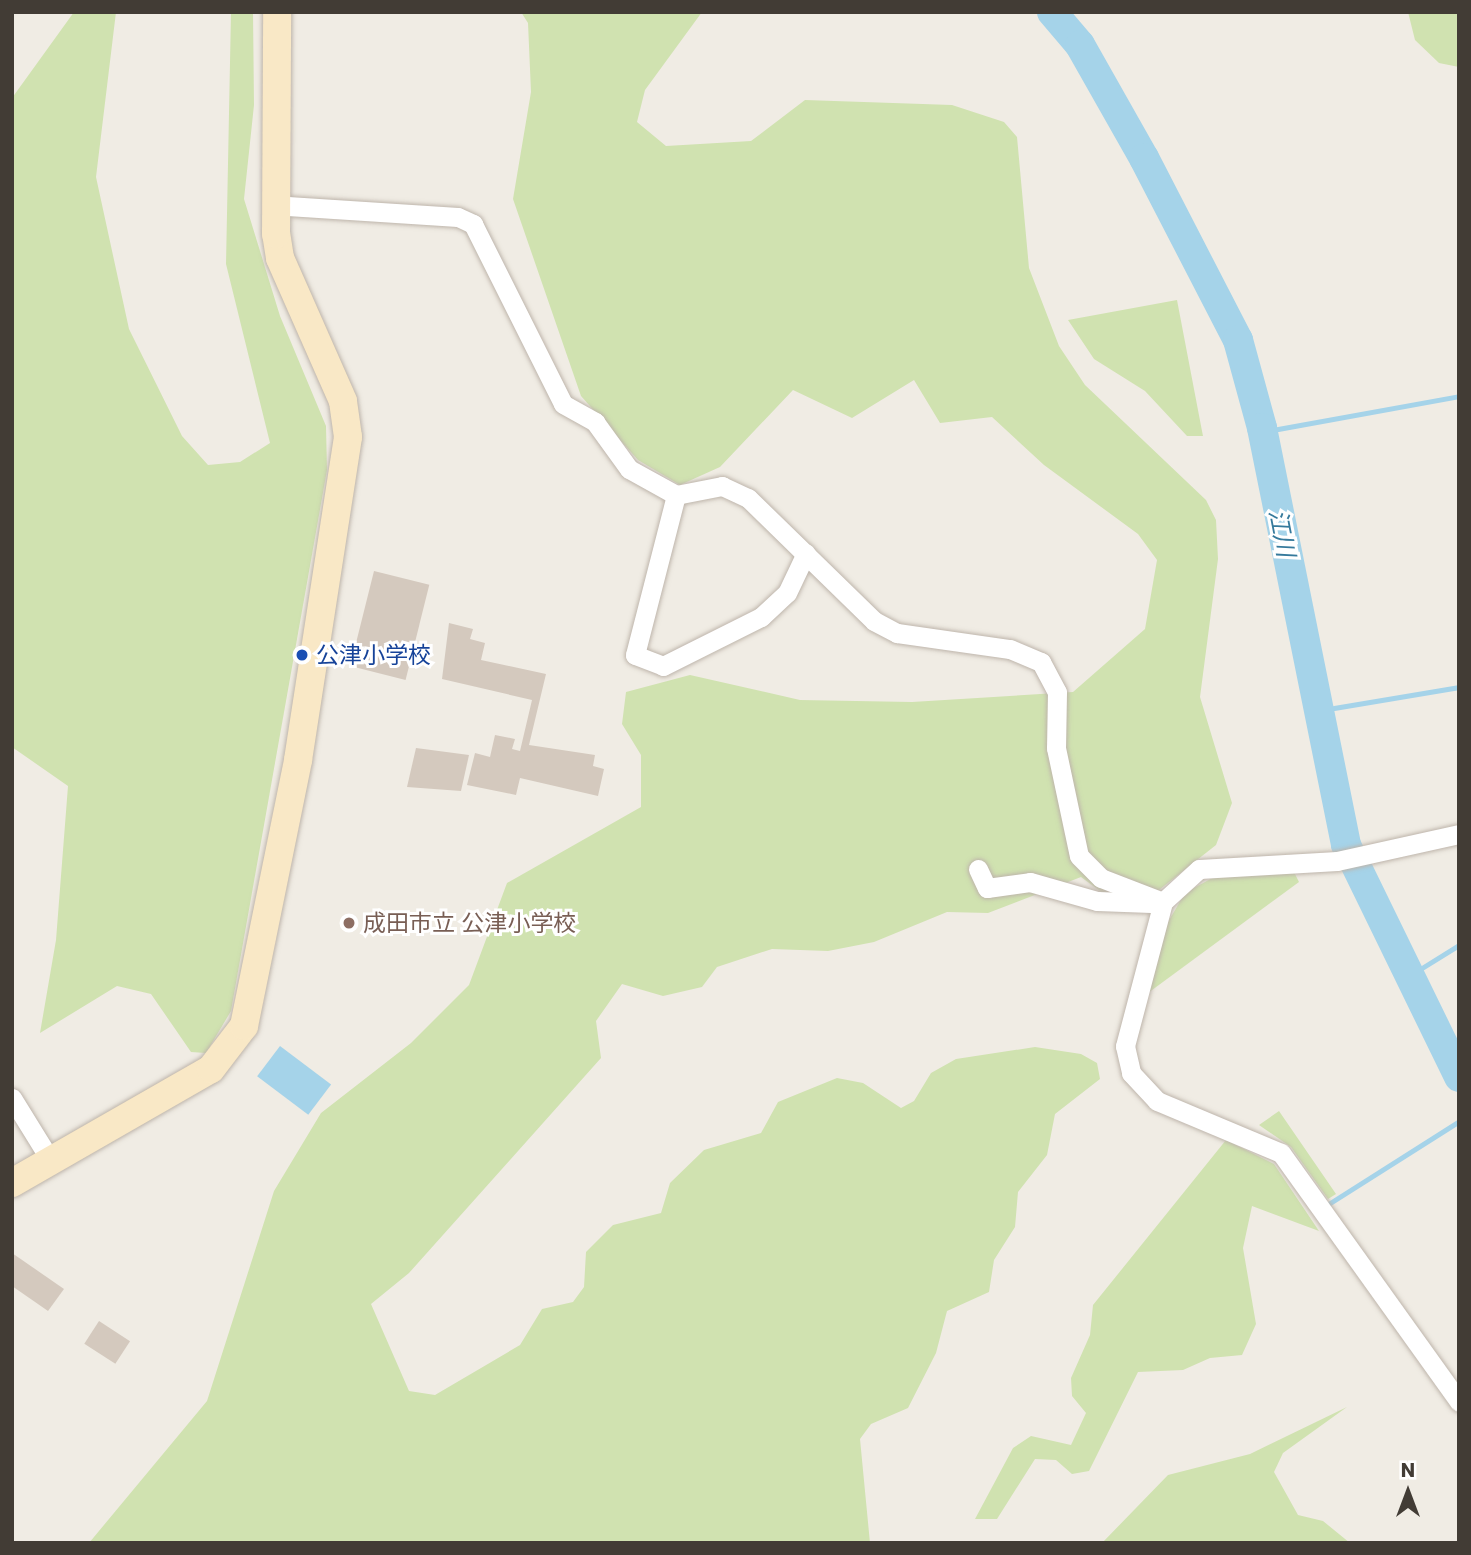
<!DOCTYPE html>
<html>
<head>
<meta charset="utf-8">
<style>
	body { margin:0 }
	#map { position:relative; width:1471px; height:1555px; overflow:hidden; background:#f0ece4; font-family:Poppins,"Noto Sans JP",sans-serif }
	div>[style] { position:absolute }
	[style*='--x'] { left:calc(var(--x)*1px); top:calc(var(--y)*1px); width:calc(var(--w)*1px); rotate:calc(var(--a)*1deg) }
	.green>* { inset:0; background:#d0e2b0 }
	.water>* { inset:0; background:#a5d3e9; transform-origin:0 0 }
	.stream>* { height:5px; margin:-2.5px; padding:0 2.5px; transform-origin:2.5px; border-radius:2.5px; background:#a5d3e9 }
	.river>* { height:30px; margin:-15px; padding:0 15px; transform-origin:15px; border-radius:15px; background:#a5d3e9 }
	.building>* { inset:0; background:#d4c9be; transform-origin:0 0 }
	.roads { filter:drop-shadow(0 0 2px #beb5ab) drop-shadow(0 0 2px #beb5ab) }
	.street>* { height:19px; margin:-9.5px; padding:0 9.5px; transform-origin:9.5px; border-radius:9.5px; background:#fff }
	.secondary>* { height:28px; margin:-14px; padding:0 14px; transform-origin:14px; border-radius:14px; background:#f9e8c6 }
	.dots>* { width:19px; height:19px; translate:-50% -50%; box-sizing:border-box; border:4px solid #fff; border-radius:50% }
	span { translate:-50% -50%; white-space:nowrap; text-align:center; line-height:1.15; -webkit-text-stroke:6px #fff; paint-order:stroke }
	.transit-label { font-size:23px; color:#164399 }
	.left { translate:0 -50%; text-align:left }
	.education-label { font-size:23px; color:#785e54 }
	.water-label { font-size:24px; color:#367a9c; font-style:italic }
	.frame { position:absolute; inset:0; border:14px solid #423c35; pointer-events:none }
	.north { position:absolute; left:1373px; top:1457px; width:70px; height:70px; -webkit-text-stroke:5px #fff; paint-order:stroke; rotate:0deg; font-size:19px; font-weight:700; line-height:28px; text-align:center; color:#423c35 }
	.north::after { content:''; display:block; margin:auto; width:24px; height:32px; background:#423c35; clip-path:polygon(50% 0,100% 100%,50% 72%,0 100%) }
</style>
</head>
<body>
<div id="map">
	<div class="green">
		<i style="clip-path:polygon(74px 12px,116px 12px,96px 177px,129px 329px,182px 436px,208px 465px,240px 462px,270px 443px,226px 264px,231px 12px,253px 12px,254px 105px,244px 199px,280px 316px,326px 426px,327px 470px,231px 1011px,206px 1053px,191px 1052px,151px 994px,117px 986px,40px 1033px,56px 940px,68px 786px,12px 747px,12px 98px)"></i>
		<i style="clip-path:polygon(521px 12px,702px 12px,645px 90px,637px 122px,666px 146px,751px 141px,805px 100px,952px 105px,1004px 122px,1017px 137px,1029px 268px,1059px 346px,1085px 385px,1206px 500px,1216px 520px,1218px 559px,1200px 697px,1232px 803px,1216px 845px,1145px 901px,1114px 901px,1081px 877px,988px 913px,947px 912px,874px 942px,828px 951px,772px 949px,717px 967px,702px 987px,663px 996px,622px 984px,596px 1021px,601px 1058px,409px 1273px,371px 1304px,409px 1391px,435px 1395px,520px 1345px,542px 1309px,573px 1302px,584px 1287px,586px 1252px,613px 1225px,661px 1213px,670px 1183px,704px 1150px,761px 1133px,778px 1102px,837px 1078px,863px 1083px,901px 1108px,914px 1101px,931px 1073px,956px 1059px,1035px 1047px,1081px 1054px,1097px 1063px,1100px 1079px,1055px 1114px,1047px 1155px,1018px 1192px,1015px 1227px,994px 1260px,989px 1292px,947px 1311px,936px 1353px,908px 1408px,871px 1424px,860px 1439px,870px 1543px,89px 1543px,207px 1401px,274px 1191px,321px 1113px,411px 1043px,469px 985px,507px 883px,641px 807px,641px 755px,622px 724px,626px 692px,690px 675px,800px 700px,912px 702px,1073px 692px,1145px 629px,1157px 560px,1138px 534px,1044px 465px,992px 417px,940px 423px,914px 380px,852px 418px,793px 390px,720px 467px,680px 485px,638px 460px,581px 396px,513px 199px,531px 92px,528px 23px)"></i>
		<i style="clip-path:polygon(1408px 12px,1459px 12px,1459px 67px,1439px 63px,1415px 40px)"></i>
		<i style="clip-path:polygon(1177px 300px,1202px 431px,1203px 436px,1187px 436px,1145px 391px,1094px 359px,1068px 320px)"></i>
		<i style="clip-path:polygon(1293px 870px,1299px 882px,1148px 993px,1168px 922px,1185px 893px,1214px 877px)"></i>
		<i style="clip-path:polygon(1279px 1111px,1336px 1194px,1328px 1199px,1291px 1147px,1259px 1125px)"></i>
		<i style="clip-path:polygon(1226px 1140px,1274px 1164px,1319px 1231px,1252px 1206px,1243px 1248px,1256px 1324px,1242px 1355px,1210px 1358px,1183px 1370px,1138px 1372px,1089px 1471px,1072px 1474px,1056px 1460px,1035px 1459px,997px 1519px,975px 1519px,1013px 1448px,1031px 1436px,1071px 1445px,1086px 1413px,1072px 1396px,1071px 1378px,1090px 1335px,1093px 1305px)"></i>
		<i style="clip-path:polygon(1347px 1407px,1283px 1453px,1274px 1472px,1298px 1515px,1323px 1521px,1350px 1543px,1102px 1543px,1168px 1475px,1250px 1454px)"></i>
	</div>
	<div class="water">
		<i style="left:280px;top:1046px;width:64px;height:38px;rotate:37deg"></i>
	</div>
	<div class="stream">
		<i style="--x:1278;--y:429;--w:184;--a:-10.3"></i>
		<i style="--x:1263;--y:432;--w:3;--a:-18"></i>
		<i style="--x:1334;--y:708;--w:127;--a:-9.5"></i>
		<i style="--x:1316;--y:711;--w:3;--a:0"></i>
		<i style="--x:1417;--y:971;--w:49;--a:-31.8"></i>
		<i style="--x:1408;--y:976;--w:2;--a:-27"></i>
		<i style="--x:1330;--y:1203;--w:153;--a:-32.4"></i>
	</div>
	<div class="river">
		<i style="--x:1052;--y:12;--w:43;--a:49.7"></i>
		<i style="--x:1080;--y:45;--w:130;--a:60.5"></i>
		<i style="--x:1144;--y:158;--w:205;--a:62.7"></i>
		<i style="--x:1238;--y:340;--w:91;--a:74.7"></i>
		<i style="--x:1262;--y:428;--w:425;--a:78.6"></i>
		<i style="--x:1346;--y:845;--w:258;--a:64"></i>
	</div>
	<div class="building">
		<i style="left:374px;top:571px;width:57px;height:98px;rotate:14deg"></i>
		<i style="clip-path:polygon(449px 623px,473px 629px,470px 639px,485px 643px,481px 660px,546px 674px,529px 745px,595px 755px,593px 766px,604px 769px,598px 796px,520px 778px,516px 795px,467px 785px,475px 753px,490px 757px,495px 735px,515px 739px,512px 749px,520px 751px,532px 700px,442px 679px)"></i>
		<i style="clip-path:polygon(416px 748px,469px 755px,461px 791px,407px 787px)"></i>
		<i style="clip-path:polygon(12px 1253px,64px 1289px,48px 1311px,12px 1286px)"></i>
		<i style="left:99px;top:1321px;width:37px;height:27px;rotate:33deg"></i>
	</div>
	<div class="roads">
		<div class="street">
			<i style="--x:272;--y:205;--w:186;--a:3.7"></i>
			<i style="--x:458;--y:217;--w:17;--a:25"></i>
			<i style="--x:473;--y:224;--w:201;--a:63.4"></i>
			<i style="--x:563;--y:404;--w:37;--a:29"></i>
			<i style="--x:595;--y:422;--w:58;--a:54.1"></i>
			<i style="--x:629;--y:469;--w:54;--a:29"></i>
			<i style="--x:676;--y:495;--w:47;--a:-11.1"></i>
			<i style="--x:722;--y:486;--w:29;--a:25"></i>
			<i style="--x:748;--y:498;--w:176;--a:44.3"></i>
			<i style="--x:874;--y:621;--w:26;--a:28"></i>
			<i style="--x:897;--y:633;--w:114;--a:8.1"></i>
			<i style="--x:1010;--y:649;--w:34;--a:23"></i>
			<i style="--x:1041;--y:662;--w:34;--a:62"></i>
			<i style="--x:1057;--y:692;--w:56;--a:91"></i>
			<i style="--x:1056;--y:748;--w:110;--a:78"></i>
			<i style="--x:1079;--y:856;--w:31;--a:45"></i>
			<i style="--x:1101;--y:878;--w:66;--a:21.2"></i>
			<i style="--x:676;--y:495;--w:165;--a:104.4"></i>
			<i style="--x:635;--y:655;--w:30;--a:21"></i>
			<i style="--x:663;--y:666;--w:110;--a:-26.6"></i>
			<i style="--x:761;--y:617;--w:35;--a:-43"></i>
			<i style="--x:787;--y:593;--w:44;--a:-64.6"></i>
			<i style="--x:1459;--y:834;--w:125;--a:167.5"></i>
			<i style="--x:1337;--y:861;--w:138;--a:176.7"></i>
			<i style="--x:1199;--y:869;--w:49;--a:137.5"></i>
			<i style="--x:1163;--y:902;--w:149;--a:104.8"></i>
			<i style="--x:1125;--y:1046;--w:28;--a:77"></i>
			<i style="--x:1131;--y:1073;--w:38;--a:47"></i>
			<i style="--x:1157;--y:1101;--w:134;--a:22.8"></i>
			<i style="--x:1281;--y:1153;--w:306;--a:54.4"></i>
			<i style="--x:978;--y:869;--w:21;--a:65"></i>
			<i style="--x:987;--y:888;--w:43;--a:-7.9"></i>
			<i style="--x:1030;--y:882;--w:70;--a:15.8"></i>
			<i style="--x:1097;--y:901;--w:54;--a:2.1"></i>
			<i style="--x:12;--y:1098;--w:70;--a:58.3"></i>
		</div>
		<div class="secondary">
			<i style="--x:12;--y:1183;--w:229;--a:-29.8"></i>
			<i style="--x:211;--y:1069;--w:54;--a:-52.5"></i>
			<i style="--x:244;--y:1026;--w:271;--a:-78.5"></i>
			<i style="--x:298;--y:760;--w:327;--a:-81.2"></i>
			<i style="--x:348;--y:437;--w:36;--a:-98"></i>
			<i style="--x:343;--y:401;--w:156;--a:-113.8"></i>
			<i style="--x:280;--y:258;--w:24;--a:-99"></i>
			<i style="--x:276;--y:234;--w:222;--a:-89.7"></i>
		</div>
	</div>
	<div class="dots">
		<i style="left:302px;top:655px;background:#1a4fb4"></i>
		<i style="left:349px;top:923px;background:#8d6e63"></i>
	</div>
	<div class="transit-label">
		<span class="left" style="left:316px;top:655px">公津小学校</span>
	</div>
	<div class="education-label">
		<span class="left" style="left:363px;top:923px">成田市立 公津小学校</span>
	</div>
	<div class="water-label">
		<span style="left:1282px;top:533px;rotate:79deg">江川</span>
	</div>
	<div class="frame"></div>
	<div class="north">N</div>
</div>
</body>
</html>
